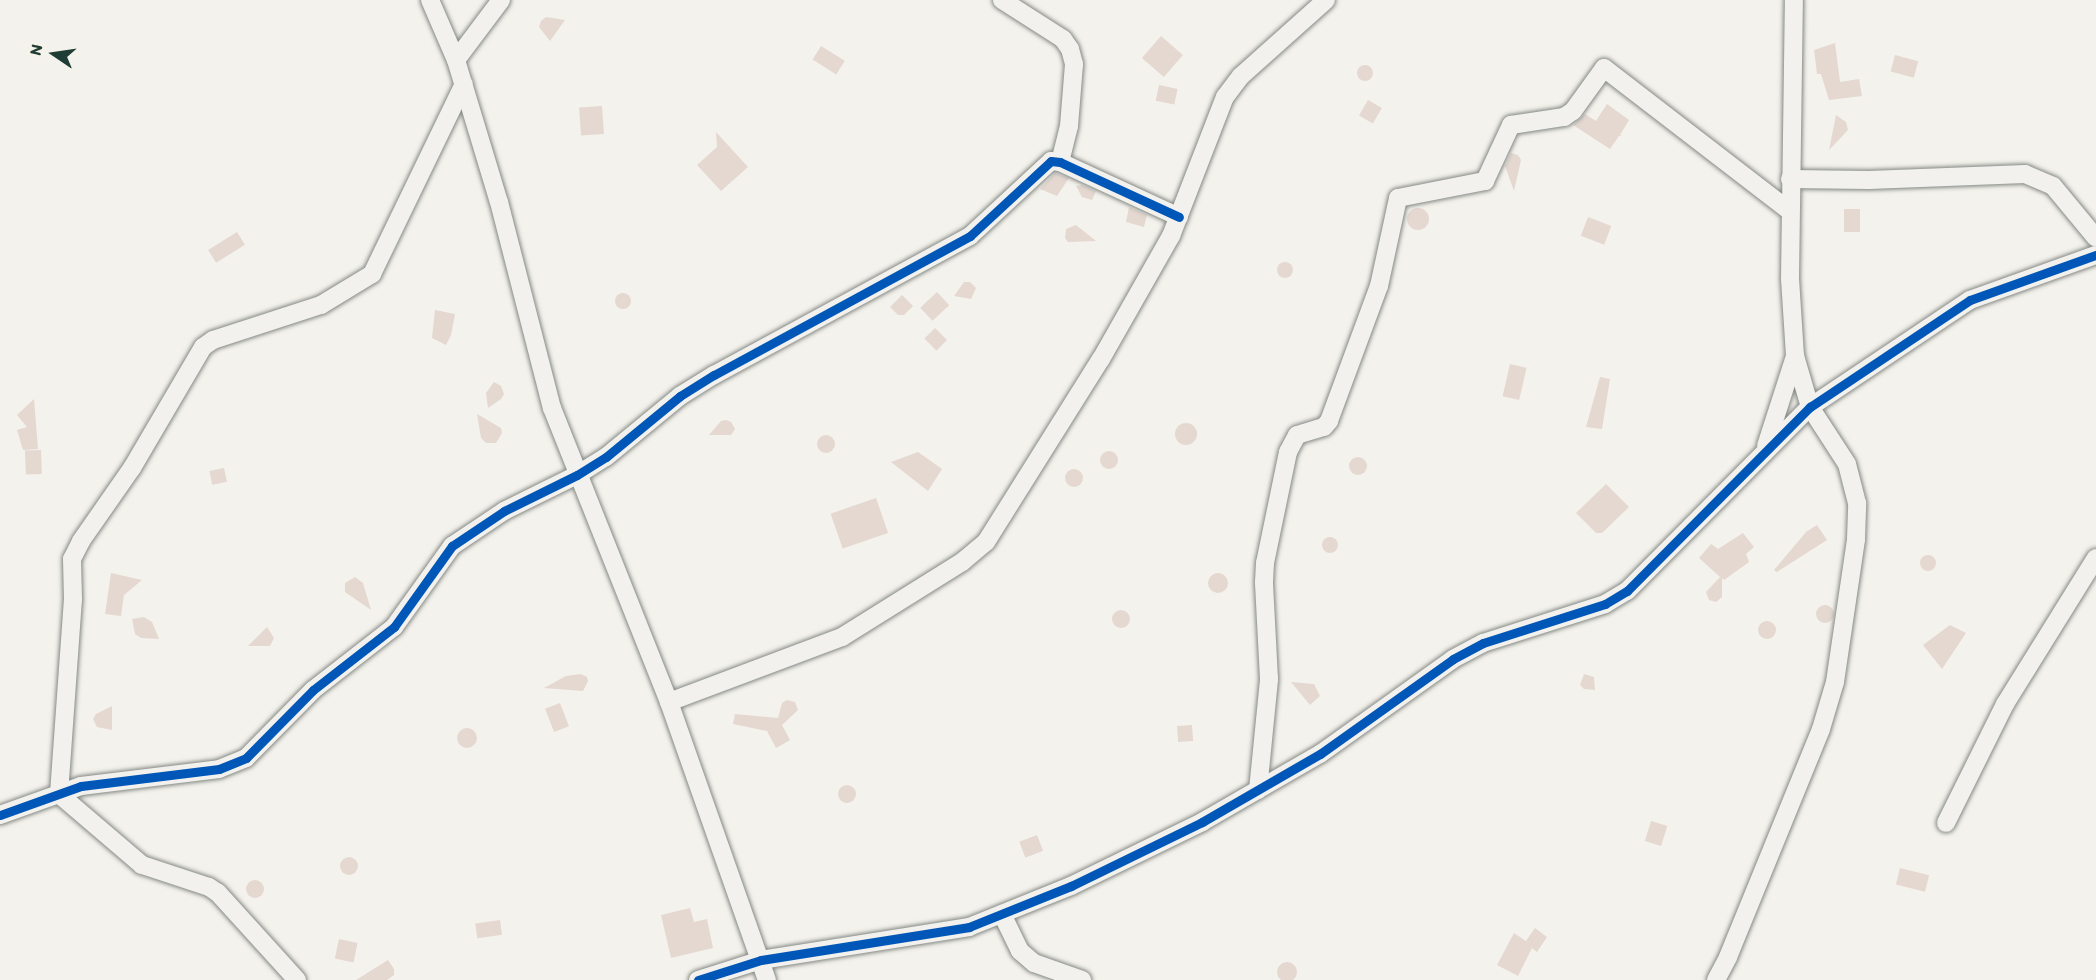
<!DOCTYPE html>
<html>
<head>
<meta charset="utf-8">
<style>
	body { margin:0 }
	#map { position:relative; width:2096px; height:980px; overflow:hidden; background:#f4f2ec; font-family:Itim,sans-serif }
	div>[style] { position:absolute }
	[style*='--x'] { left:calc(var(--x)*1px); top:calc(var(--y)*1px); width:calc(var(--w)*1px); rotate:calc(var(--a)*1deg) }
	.building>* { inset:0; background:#e4d8d1; transform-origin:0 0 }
	.round { border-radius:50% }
	.roads { filter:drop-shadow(0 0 2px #848985) drop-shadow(0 0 2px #848985) }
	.minor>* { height:18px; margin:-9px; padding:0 9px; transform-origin:9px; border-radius:9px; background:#f2f1ed }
	.cycleway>* { height:9px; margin:-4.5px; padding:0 4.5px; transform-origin:4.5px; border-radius:4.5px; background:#0057b8 }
	span { translate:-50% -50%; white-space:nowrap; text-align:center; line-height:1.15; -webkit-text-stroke:4.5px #f7f3e8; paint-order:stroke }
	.north { position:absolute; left:24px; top:24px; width:60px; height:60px; -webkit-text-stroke:4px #f7f3e8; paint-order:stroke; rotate:283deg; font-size:16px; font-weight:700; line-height:24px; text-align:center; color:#1f3d34 }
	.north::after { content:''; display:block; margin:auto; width:21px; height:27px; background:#1f3d34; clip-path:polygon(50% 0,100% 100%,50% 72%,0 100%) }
</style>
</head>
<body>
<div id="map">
	<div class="building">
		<i style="clip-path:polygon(546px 17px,565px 20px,550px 41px,539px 27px,541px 21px)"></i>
		<i style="left:1161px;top:36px;width:29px;height:29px;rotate:41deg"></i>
		<i style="clip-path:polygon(1835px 43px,1840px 82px,1859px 79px,1862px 96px,1829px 100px,1821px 74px,1817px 74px,1814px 50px)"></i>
		<i style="left:821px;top:46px;width:28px;height:16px;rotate:32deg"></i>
		<i style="left:1895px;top:55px;width:24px;height:17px;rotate:15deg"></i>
		<i class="round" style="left:1357px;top:65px;width:16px;height:16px"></i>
		<i style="left:1159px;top:85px;width:19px;height:16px;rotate:12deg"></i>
		<i style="left:1368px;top:100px;width:16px;height:18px;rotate:30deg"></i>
		<i style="clip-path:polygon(1607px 104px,1629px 120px,1620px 135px,1622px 136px,1619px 136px,1610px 149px,1573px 125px,1585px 114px,1596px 121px)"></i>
		<i style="left:602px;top:106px;width:28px;height:23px;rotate:86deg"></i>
		<i style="clip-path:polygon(1836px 115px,1846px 122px,1848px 130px,1829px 150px)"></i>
		<i style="clip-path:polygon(716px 132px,748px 167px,721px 191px,697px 165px,717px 147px)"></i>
		<i style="clip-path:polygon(1511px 153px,1518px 155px,1521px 160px,1514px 191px,1505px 166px)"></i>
		<i style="clip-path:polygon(1055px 173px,1069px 178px,1057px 196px,1040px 189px)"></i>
		<i style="clip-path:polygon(1082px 185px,1096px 191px,1092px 200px,1082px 197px,1076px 186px)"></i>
		<i style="clip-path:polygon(1129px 207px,1147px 215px,1144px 227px,1126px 222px)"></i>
		<i class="round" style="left:1407px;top:208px;width:22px;height:22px"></i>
		<i style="left:1844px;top:209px;width:16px;height:23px"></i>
		<i style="left:1588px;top:217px;width:25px;height:20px;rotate:21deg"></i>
		<i style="clip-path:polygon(1076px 225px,1096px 241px,1068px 242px,1065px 238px,1066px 229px)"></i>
		<i style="left:237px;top:232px;width:15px;height:34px;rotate:58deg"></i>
		<i class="round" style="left:1277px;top:262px;width:16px;height:16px"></i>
		<i style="clip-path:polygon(964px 282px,970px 282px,976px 288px,971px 299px,954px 296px)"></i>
		<i style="left:937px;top:292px;width:18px;height:23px;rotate:47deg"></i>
		<i class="round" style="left:615px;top:293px;width:16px;height:16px"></i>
		<i style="clip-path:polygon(902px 295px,913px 306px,904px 315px,898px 315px,890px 307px)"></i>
		<i style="clip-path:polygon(435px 310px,455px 314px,451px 335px,446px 345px,432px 338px)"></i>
		<i style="left:935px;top:328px;width:17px;height:15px;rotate:45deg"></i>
		<i style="left:1510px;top:364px;width:17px;height:33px;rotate:13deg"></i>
		<i style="clip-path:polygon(1600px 377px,1610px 379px,1602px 429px,1586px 427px)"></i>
		<i style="clip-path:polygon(494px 382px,501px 386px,504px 394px,501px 399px,488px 408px,486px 393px)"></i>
		<i style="clip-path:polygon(34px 399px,38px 449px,23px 450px,17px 430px,27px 427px,17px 415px)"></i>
		<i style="clip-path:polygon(477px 414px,501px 428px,502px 433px,496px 443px,486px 443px,481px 438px)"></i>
		<i style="clip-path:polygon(726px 420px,731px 422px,735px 429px,731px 435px,709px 435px,721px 421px)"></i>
		<i class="round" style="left:1175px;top:423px;width:22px;height:22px"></i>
		<i class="round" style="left:817px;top:435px;width:18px;height:18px"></i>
		<i style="left:41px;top:450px;width:24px;height:16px;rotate:88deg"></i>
		<i class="round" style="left:1100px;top:451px;width:18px;height:18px"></i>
		<i style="clip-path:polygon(918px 452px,942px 469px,928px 491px,891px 462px)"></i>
		<i class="round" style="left:1349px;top:457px;width:18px;height:18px"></i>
		<i style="left:224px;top:468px;width:14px;height:15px;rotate:78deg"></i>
		<i class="round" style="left:1065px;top:469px;width:18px;height:18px"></i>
		<i style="clip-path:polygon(1606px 484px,1629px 507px,1602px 533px,1596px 533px,1576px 513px)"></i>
		<i style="left:876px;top:498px;width:37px;height:48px;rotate:71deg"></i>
		<i style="clip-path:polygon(1817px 525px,1827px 540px,1777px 572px,1774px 570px,1806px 532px)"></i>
		<i style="clip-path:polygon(1743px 533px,1754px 547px,1746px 554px,1749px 562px,1724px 580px,1722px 578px,1722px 597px,1716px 602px,1709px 600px,1706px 592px,1720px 577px,1699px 558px,1711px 544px,1718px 549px)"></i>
		<i class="round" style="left:1322px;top:537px;width:16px;height:16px"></i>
		<i class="round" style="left:1920px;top:555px;width:16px;height:16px"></i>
		<i class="round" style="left:1208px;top:573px;width:20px;height:20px"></i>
		<i style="clip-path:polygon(111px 573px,142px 580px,124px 595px,121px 616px,105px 614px)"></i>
		<i style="clip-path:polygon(355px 577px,363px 583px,371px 610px,345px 592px,345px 583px)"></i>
		<i class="round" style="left:1816px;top:605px;width:18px;height:18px"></i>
		<i class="round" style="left:1112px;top:610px;width:18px;height:18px"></i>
		<i style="clip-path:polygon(144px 617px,152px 622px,159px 639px,141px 638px,135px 634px,132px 619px)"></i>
		<i class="round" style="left:1758px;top:621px;width:18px;height:18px"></i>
		<i style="clip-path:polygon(1950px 625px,1966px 633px,1942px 669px,1923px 645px)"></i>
		<i style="clip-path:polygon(267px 627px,274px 638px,270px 646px,248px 646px)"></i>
		<i style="clip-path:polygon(581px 674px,587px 677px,588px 681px,583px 691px,544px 688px,566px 676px)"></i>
		<i style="clip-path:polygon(1584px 674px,1594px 677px,1595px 690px,1584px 689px,1580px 685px)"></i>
		<i style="clip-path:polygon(1291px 682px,1314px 684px,1320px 696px,1310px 705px)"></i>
		<i style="clip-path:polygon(787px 700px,795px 702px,798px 710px,782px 725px,790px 740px,776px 748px,767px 731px,733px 724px,735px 714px,778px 718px,782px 703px)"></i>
		<i style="left:560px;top:703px;width:25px;height:16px;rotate:69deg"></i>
		<i style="clip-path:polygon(112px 706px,112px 730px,97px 727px,93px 719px,96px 714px)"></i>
		<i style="left:1192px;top:725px;width:16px;height:15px;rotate:86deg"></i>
		<i class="round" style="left:457px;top:728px;width:20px;height:20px"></i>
		<i class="round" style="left:838px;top:785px;width:18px;height:18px"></i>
		<i style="left:1651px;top:821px;width:17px;height:21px;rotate:17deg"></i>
		<i style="left:1037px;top:835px;width:17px;height:19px;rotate:69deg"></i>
		<i class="round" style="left:340px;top:857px;width:18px;height:18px"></i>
		<i style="left:1900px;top:868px;width:30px;height:17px;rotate:14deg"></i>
		<i class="round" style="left:246px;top:880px;width:18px;height:18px"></i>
		<i style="clip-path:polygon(690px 908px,694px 922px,707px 919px,713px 948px,671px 958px,661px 915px)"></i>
		<i style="left:500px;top:920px;width:15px;height:25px;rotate:82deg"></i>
		<i style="clip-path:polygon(1535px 928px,1547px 937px,1537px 952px,1532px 948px,1518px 976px,1497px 965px,1514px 933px,1526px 941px)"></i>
		<i style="left:339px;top:939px;width:19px;height:20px;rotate:12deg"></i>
		<i style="clip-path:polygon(388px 960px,394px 969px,394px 975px,387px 980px,356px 980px)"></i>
		<i class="round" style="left:1277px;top:962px;width:20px;height:20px"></i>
	</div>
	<div class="roads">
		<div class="minor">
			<i style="--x:430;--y:0;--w:65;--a:66.6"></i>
			<i style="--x:456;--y:60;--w:148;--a:73.2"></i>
			<i style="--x:499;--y:202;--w:213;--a:75.6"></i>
			<i style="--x:552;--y:408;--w:316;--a:68.3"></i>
			<i style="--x:669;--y:702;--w:295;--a:70.6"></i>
			<i style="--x:1002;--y:0;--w:72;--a:32.6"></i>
			<i style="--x:1063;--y:39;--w:12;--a:55"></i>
			<i style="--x:1070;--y:49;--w:16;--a:75"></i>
			<i style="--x:1074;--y:64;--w:62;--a:94.6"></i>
			<i style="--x:1069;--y:126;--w:37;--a:104"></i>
			<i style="--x:456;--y:60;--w:75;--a:-53.1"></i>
			<i style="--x:1790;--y:179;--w:79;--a:0.7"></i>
			<i style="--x:1869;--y:180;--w:156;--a:-2.2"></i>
			<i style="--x:2025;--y:174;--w:30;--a:23"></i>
			<i style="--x:2053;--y:186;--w:67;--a:50.4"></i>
			<i style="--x:1766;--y:446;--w:95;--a:-72.1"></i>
			<i style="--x:669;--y:702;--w:185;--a:-20.6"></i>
			<i style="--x:842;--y:637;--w:142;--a:-32"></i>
			<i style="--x:962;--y:562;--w:31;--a:-40"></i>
			<i style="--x:986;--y:542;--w:216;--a:-57.9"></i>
			<i style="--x:1101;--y:359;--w:142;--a:-60.4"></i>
			<i style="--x:1171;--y:236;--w:149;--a:-68.8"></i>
			<i style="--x:1225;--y:97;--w:26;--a:-53"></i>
			<i style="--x:1241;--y:76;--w:114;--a:-41.8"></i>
			<i style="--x:1258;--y:790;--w:112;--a:-84.3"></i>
			<i style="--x:1269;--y:679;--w:97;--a:-93"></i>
			<i style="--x:1264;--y:582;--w:19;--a:-87"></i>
			<i style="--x:1265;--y:563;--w:113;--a:-78.3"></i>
			<i style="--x:1288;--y:452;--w:19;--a:-62"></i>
			<i style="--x:1297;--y:435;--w:28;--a:-17"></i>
			<i style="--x:1324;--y:427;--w:8;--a:-50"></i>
			<i style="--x:1329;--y:421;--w:144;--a:-69.7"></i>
			<i style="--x:1379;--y:286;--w:90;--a:-77.8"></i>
			<i style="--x:1398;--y:198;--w:89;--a:-11.1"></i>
			<i style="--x:1485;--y:181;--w:62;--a:-65.1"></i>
			<i style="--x:1511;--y:125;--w:54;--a:-8.6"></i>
			<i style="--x:1564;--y:117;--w:11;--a:-34"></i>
			<i style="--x:1573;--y:111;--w:53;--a:-54.2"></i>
			<i style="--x:1604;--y:68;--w:235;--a:37.6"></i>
			<i style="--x:0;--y:815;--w:86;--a:-19.7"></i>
			<i style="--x:81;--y:786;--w:139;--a:-7"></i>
			<i style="--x:219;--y:769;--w:29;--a:-22"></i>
			<i style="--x:246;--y:758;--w:95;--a:-45.4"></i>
			<i style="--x:313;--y:690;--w:103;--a:-37.9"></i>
			<i style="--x:394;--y:627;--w:100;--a:-54.4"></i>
			<i style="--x:452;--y:546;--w:63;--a:-33.9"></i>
			<i style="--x:504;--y:511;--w:81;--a:-26.3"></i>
			<i style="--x:577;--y:475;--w:34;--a:-32"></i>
			<i style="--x:606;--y:457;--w:96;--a:-39.5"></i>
			<i style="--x:680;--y:396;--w:40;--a:-32"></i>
			<i style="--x:714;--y:375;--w:291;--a:-28.5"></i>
			<i style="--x:970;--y:236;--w:110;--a:-42.8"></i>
			<i style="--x:1051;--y:161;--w:9;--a:6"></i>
			<i style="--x:1060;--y:162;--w:131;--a:24.8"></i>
			<i style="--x:1946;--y:823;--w:133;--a:-63.6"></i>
			<i style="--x:2005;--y:704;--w:172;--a:-58.1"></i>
			<i style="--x:1002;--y:914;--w:41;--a:64.1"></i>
			<i style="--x:1020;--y:951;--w:18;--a:41"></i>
			<i style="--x:1034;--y:963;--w:51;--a:19.5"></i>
			<i style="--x:297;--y:980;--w:118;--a:-132.2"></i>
			<i style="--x:218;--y:893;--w:11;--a:-146"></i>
			<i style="--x:209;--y:887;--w:71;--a:-161.8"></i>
			<i style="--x:142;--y:865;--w:109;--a:-139.5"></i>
			<i style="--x:59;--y:794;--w:195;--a:-85.9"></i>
			<i style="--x:73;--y:600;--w:41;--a:-91.4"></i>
			<i style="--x:72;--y:559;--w:20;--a:-63"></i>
			<i style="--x:81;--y:541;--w:89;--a:-55.1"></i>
			<i style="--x:132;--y:468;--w:140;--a:-59.6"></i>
			<i style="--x:203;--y:347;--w:12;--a:-35"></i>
			<i style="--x:213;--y:340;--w:114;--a:-18"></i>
			<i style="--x:321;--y:305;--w:60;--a:-31.3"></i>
			<i style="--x:372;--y:274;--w:211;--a:-64.2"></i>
			<i style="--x:698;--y:980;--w:66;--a:-17.6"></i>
			<i style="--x:761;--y:960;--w:211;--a:-9"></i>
			<i style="--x:969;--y:927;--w:110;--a:-21.9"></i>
			<i style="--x:1071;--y:886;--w:146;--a:-26"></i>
			<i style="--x:1202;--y:822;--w:136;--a:-30"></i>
			<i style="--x:1320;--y:754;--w:163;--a:-35.5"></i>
			<i style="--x:1453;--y:659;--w:34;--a:-28"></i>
			<i style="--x:1483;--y:643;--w:128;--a:-17.7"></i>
			<i style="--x:1605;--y:604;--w:26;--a:-31"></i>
			<i style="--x:1627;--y:591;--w:260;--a:-45.2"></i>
			<i style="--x:1810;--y:407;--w:192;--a:-33.8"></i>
			<i style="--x:1970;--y:300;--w:134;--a:-19.7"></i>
			<i style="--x:1716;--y:980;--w:26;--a:-62"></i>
			<i style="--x:1728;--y:957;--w:246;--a:-67.8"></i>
			<i style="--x:1821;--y:729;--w:49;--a:-73.4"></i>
			<i style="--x:1835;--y:682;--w:145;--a:-81.6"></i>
			<i style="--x:1856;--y:539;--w:36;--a:-88"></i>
			<i style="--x:1857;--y:503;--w:40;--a:-104.4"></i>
			<i style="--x:1847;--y:464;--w:68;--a:-123"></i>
			<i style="--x:1810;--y:407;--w:53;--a:-106.4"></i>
			<i style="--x:1795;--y:356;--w:77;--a:-93.7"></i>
			<i style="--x:1790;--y:279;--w:279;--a:-89.2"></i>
		</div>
	</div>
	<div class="cycleway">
		<i style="--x:0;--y:815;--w:86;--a:-19.7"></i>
		<i style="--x:81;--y:786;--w:139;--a:-7"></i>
		<i style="--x:219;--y:769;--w:29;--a:-22"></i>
		<i style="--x:246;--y:758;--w:95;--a:-45.4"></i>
		<i style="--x:313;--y:690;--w:103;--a:-37.9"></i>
		<i style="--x:394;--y:627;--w:100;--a:-54.4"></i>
		<i style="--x:452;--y:546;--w:63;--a:-33.9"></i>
		<i style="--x:504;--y:511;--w:81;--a:-26.3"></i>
		<i style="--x:577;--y:475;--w:34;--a:-32"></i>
		<i style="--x:606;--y:457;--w:96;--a:-39.5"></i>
		<i style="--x:680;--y:396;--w:40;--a:-32"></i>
		<i style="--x:714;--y:375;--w:291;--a:-28.5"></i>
		<i style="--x:970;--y:236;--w:110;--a:-42.8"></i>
		<i style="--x:1051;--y:161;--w:9;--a:6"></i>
		<i style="--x:1060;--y:162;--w:131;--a:24.8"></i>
		<i style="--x:698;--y:980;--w:66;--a:-17.6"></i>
		<i style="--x:761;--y:960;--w:211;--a:-9"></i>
		<i style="--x:969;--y:927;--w:110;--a:-21.9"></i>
		<i style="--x:1071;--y:886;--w:146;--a:-26"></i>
		<i style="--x:1202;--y:822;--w:136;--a:-30"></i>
		<i style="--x:1320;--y:754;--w:163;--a:-35.5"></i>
		<i style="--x:1453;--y:659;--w:34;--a:-28"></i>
		<i style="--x:1483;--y:643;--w:128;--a:-17.7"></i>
		<i style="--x:1605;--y:604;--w:26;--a:-31"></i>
		<i style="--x:1627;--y:591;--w:260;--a:-45.2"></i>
		<i style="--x:1810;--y:407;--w:192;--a:-33.8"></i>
		<i style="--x:1970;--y:300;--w:134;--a:-19.7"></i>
	</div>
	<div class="north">N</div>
</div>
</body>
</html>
